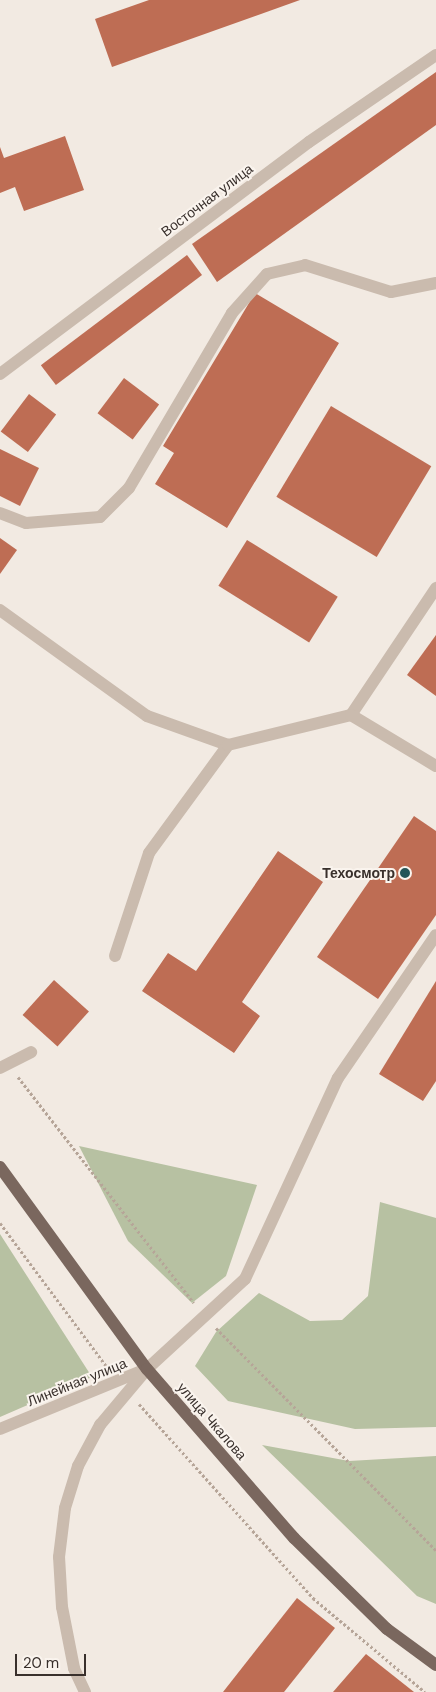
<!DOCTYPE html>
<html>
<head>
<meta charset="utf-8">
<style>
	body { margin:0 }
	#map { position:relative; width:436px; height:1692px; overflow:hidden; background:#f2eae2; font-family:"DM Sans",sans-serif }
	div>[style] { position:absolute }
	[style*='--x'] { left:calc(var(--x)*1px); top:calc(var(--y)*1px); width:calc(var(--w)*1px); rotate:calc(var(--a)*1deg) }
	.green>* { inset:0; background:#b7c1a2 }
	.building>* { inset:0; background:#be6d54; transform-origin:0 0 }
	.path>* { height:3px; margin-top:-1.5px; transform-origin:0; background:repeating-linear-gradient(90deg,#b6a598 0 2.5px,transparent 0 5px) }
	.minor>* { height:12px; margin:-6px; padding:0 6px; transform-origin:6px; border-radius:6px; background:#cabbae }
	.major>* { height:12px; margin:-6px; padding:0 6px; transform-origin:6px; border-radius:6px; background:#7a675e }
	.dots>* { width:14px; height:14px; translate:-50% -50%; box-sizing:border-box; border:2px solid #faf4ee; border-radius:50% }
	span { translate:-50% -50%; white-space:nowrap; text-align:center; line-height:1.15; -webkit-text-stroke:4px #faf4ee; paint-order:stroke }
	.street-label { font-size:14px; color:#39302c }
	.poi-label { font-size:14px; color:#39302c; font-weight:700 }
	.right { translate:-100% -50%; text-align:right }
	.scale { position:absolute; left:15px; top:1654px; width:71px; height:22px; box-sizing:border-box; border:2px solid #39302c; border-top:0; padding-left:6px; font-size:15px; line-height:18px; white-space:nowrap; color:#39302c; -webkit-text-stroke:4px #faf4ee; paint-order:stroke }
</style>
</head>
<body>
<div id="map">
	<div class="green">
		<i style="clip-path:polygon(79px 1146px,257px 1185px,226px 1276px,192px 1303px,128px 1241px)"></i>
		<i style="clip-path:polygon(380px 1202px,436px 1218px,436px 1427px,355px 1429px,228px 1401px,195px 1366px,216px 1332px,259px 1293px,310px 1321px,342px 1320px,368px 1296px)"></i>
		<i style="clip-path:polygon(0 1234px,92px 1377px,0 1417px)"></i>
		<i style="clip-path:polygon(262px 1445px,349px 1461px,436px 1456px,436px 1604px,417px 1596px)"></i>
	</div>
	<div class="building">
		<i style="clip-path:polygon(149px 0,300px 0,112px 67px,95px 19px)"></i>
		<i style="clip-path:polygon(436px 72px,436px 125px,217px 282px,192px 244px)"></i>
		<i style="clip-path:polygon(65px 136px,84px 190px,24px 211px,15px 187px,0 193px,0 147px,4px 158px)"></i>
		<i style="left:187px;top:255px;width:25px;height:183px;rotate:53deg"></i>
		<i style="clip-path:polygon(255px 293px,339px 343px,227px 528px,155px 484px,174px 453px,163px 446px)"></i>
		<i style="left:124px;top:378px;width:44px;height:44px;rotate:37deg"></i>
		<i style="left:29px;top:394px;width:34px;height:47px;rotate:37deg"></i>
		<i style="left:331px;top:406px;width:117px;height:106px;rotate:31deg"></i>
		<i style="clip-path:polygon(0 449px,39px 468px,20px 506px,0 496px)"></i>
		<i style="clip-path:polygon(0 538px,17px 550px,0 574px)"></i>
		<i style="left:247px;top:540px;width:107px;height:54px;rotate:32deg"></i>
		<i style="clip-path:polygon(436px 635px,436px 696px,407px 675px)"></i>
		<i style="clip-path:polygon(414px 816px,436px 831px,436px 915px,378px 999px,317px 957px)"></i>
		<i style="clip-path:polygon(278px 851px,323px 882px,242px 1002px,260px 1016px,234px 1053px,142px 991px,168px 953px,196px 971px)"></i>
		<i style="left:54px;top:980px;width:47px;height:47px;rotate:42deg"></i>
		<i style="clip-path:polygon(436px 981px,436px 1081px,423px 1101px,379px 1074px)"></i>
		<i style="clip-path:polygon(297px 1598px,335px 1628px,284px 1692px,223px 1692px)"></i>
		<i style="clip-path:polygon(366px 1654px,414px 1692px,333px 1692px)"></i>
	</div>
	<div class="path">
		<i style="--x:18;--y:1077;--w:286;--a:52.1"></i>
		<i style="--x:0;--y:1223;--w:179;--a:53.4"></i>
		<i style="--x:216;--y:1328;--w:313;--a:45.3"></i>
		<i style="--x:139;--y:1404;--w:261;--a:48.1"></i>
		<i style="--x:313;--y:1598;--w:146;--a:40"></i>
	</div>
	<div class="minor">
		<i style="--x:0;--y:374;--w:386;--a:-36.9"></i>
		<i style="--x:309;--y:142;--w:154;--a:-34.4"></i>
		<i style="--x:0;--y:513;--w:28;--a:21"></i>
		<i style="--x:26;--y:523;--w:74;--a:-4.6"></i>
		<i style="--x:100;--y:517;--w:41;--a:-45"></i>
		<i style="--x:129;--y:488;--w:203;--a:-59.5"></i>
		<i style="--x:232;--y:313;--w:52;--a:-48.1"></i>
		<i style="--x:267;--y:274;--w:39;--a:-13"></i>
		<i style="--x:305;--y:265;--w:90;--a:17.4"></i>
		<i style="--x:391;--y:292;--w:46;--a:-11.3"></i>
		<i style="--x:0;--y:610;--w:181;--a:35.8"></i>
		<i style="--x:147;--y:716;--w:86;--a:19.7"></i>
		<i style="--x:351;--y:715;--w:153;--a:-56.2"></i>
		<i style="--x:115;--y:956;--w:108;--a:-71.7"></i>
		<i style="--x:149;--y:853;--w:134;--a:-53.8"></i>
		<i style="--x:228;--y:745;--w:127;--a:-13.7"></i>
		<i style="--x:351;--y:715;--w:99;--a:31"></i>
		<i style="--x:0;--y:1068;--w:35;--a:-27"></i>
		<i style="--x:0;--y:1429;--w:156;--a:-22.3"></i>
		<i style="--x:85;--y:1692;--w:26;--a:-115"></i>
		<i style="--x:74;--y:1668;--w:62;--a:-101.1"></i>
		<i style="--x:62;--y:1607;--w:50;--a:-93.4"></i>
		<i style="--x:59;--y:1557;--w:49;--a:-83"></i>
		<i style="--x:65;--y:1508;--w:44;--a:-72.8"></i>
		<i style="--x:78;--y:1466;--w:47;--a:-61.8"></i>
		<i style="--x:100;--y:1425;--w:73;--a:-50"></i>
		<i style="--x:147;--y:1369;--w:133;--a:-42.6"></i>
		<i style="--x:245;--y:1279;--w:221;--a:-65.2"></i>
		<i style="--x:338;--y:1078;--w:173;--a:-55.6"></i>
	</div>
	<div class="major">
		<i style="--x:0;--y:1167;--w:250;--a:54"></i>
		<i style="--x:147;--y:1369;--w:224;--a:49"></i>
		<i style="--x:294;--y:1538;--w:130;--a:44.4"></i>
		<i style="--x:387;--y:1629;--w:61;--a:36.3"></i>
	</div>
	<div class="dots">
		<i style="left:405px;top:873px;background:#245558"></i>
	</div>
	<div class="street-label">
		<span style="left:207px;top:200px;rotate:-37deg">Восточная улица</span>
		<span style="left:77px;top:1382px;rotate:-22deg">Линейная улица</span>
		<span style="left:212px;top:1421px;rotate:49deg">улица Чкалова</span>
	</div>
	<div class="poi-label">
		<span class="right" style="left:395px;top:873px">Техосмотр</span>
	</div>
	<div class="scale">20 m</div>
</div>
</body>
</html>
